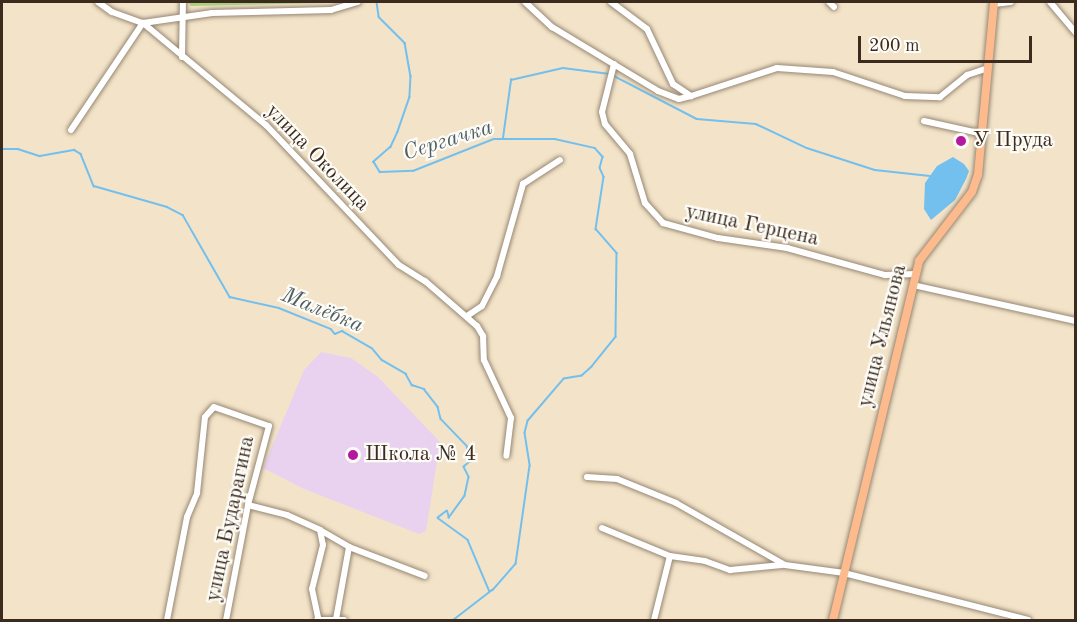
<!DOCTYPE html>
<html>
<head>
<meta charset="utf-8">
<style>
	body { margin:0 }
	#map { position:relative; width:1077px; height:622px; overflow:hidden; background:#f3e4c9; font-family:"Old Standard TT",serif }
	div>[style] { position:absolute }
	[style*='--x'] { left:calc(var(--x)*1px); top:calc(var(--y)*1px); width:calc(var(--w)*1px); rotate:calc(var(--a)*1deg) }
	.built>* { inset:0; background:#e8d2ef }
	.green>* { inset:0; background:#a7d37f }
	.water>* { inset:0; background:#73bfed }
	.stream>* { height:1.5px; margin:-0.75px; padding:0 0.75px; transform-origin:0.75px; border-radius:0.75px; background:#73bfed }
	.roads { filter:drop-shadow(0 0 2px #978774) drop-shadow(0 0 2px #978774) }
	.minor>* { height:6px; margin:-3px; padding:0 3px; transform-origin:3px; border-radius:3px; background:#fff }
	.major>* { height:8px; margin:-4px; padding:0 4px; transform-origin:4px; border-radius:4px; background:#fcba8d }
	.dots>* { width:16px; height:16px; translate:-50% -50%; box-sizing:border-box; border:3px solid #fdfcf7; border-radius:50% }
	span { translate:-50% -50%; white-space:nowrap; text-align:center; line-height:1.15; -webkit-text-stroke:4.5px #fdfcf7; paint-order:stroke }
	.poi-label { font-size:21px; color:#3b2a1e }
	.left { translate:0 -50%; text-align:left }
	.street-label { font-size:21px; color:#3b2a1e }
	.water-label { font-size:22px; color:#4f5e66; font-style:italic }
	.frame { position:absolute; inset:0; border:3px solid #3b2a1e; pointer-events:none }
	.scale { position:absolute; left:858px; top:36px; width:174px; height:27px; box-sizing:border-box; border:3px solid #3b2a1e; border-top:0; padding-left:8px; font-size:18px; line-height:21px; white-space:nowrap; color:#3b2a1e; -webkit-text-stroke:4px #fdfcf7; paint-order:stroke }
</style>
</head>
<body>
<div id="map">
	<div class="built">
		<i style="clip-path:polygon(321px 352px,351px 358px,378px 377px,440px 442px,426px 531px,419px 534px,304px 489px,263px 468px,304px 370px)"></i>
	</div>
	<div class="green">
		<i style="clip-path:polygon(188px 2px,323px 2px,324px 3px,191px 6px)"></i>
	</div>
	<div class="water">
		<i style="clip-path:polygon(953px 157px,964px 164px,969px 171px,966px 179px,955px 200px,931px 220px,924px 209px,925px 183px,937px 166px)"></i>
	</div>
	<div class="stream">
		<i style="--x:377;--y:2;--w:15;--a:82"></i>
		<i style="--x:379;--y:17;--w:37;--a:45"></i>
		<i style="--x:405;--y:43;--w:34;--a:80"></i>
		<i style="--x:411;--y:76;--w:21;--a:93"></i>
		<i style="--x:410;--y:97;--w:37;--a:109"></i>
		<i style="--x:398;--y:132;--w:17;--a:115"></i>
		<i style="--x:391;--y:147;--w:23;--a:139"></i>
		<i style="--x:374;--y:162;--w:12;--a:59"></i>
		<i style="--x:380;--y:172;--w:33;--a:-2"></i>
		<i style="--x:413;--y:171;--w:87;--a:-21.6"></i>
		<i style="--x:494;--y:139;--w:61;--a:0"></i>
		<i style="--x:555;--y:139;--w:41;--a:12.7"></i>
		<i style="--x:595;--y:148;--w:12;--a:48"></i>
		<i style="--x:603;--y:157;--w:11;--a:105"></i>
		<i style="--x:600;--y:168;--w:10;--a:66"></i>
		<i style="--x:604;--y:177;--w:53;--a:98.7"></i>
		<i style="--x:596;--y:229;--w:32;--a:49"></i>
		<i style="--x:617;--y:253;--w:84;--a:90.7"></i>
		<i style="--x:616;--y:337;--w:38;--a:129"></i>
		<i style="--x:592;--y:367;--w:13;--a:138"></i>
		<i style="--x:582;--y:376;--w:18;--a:171"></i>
		<i style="--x:564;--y:379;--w:55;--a:130.6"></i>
		<i style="--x:528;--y:421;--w:12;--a:104"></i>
		<i style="--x:525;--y:433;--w:33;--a:81"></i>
		<i style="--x:530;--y:466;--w:99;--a:98.1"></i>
		<i style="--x:516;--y:564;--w:35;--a:131"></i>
		<i style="--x:493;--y:590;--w:49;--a:142.4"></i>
		<i style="--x:614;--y:76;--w:93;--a:27.4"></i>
		<i style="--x:697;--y:119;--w:59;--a:4.8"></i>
		<i style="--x:756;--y:124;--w:56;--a:25.2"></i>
		<i style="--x:807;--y:148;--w:71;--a:17.9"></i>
		<i style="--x:875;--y:170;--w:55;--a:6.2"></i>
		<i style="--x:503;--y:138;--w:59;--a:-82.1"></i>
		<i style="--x:511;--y:80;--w:53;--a:-13"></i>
		<i style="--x:563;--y:68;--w:47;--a:7.3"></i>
		<i style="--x:2;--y:149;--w:16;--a:0"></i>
		<i style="--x:18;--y:149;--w:23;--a:18"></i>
		<i style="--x:40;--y:156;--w:35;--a:-10"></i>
		<i style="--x:74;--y:150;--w:8;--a:30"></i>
		<i style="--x:81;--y:154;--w:35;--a:68"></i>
		<i style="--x:94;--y:186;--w:76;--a:16"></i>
		<i style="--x:167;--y:207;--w:18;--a:27"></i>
		<i style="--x:183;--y:215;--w:95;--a:60.2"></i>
		<i style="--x:230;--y:297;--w:50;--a:12.7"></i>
		<i style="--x:279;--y:308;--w:56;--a:22"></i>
		<i style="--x:331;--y:329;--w:6;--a:51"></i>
		<i style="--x:335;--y:334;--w:8;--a:-23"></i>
		<i style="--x:342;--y:331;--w:34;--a:30"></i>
		<i style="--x:372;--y:348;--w:16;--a:50"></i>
		<i style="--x:382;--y:360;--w:28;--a:30"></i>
		<i style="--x:406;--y:374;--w:13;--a:61"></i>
		<i style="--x:412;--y:385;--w:13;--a:18"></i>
		<i style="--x:424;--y:389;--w:23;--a:52"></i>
		<i style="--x:438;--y:407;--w:12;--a:76"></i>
		<i style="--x:441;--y:419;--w:37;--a:46"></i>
		<i style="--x:467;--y:446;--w:16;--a:75"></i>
		<i style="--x:471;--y:461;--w:9;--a:139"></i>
		<i style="--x:464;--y:467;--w:11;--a:63"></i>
		<i style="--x:469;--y:477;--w:19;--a:102"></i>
		<i style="--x:465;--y:496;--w:27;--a:126"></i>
		<i style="--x:449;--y:518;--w:7;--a:-106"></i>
		<i style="--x:447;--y:511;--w:11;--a:142"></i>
		<i style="--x:438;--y:518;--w:37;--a:36"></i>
		<i style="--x:468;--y:540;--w:56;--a:67.1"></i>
	</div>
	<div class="roads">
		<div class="minor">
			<i style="--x:98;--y:2;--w:17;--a:36"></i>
			<i style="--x:112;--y:12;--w:33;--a:20"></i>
			<i style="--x:143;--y:23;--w:70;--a:-8.2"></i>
			<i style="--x:212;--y:13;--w:119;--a:-1.4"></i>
			<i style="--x:331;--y:10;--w:28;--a:-17"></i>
			<i style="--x:525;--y:2;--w:37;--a:43"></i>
			<i style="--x:552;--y:27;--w:124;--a:31.1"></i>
			<i style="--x:658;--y:91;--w:22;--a:21"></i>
			<i style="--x:679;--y:99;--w:12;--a:-14"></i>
			<i style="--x:611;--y:2;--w:45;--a:36.9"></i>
			<i style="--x:647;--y:29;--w:61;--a:64.7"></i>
			<i style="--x:673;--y:84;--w:22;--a:34"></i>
			<i style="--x:691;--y:96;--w:90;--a:-18"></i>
			<i style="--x:777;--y:68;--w:56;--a:4.1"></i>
			<i style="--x:833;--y:72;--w:76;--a:18.4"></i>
			<i style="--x:905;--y:96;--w:35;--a:2"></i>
			<i style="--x:940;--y:97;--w:35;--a:-39"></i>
			<i style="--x:967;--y:75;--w:22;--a:-18"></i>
			<i style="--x:829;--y:2;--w:7;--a:45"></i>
			<i style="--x:1050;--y:2;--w:40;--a:50"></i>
			<i style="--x:994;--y:4;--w:17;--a:-7"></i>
			<i style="--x:143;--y:23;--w:160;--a:39.7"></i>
			<i style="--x:266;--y:125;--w:193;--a:46.5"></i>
			<i style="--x:399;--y:265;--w:31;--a:32"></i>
			<i style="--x:425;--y:281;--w:69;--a:40.9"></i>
			<i style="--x:477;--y:326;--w:12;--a:59"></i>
			<i style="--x:483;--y:336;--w:24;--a:88"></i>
			<i style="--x:484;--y:360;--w:64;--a:65"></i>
			<i style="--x:511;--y:418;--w:38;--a:97"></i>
			<i style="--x:182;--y:57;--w:55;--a:-89"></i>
			<i style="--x:614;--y:64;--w:49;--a:104"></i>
			<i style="--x:602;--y:112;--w:12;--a:76"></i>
			<i style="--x:605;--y:124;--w:39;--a:50"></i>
			<i style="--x:630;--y:154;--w:51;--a:73"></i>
			<i style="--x:645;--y:203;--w:27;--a:48"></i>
			<i style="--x:663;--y:223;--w:57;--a:15.3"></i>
			<i style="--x:718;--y:238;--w:70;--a:8.2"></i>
			<i style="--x:787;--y:248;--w:102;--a:15.4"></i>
			<i style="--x:885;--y:275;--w:31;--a:-2"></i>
			<i style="--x:924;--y:121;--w:60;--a:12.4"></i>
			<i style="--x:71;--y:130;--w:129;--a:-56.1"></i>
			<i style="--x:913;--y:285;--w:167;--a:12.5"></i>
			<i style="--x:467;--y:316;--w:18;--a:-34"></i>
			<i style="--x:482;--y:306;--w:34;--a:-63"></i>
			<i style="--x:497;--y:276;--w:96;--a:-74.2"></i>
			<i style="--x:523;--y:184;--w:44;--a:-33"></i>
			<i style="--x:587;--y:477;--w:30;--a:4"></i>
			<i style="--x:617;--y:479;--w:64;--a:22.1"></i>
			<i style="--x:676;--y:503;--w:125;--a:29.6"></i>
			<i style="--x:785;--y:565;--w:60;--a:7.7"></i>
			<i style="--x:844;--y:573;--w:190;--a:14.3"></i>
			<i style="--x:248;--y:505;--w:40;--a:14.4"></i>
			<i style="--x:287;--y:515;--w:36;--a:24"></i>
			<i style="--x:320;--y:530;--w:15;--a:79"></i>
			<i style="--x:323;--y:545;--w:45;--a:104"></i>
			<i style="--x:312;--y:589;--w:30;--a:78"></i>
			<i style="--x:602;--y:528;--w:74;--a:22.4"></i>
			<i style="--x:670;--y:556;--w:35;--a:8"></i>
			<i style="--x:705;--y:561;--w:27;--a:20"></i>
			<i style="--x:730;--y:570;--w:52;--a:-5.5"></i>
			<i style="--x:320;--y:530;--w:34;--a:30"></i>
			<i style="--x:349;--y:547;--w:73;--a:100.2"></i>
			<i style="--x:349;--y:547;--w:81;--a:20.9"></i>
			<i style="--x:167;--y:620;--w:105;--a:-79"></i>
			<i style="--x:187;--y:517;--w:26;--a:-67"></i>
			<i style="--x:197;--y:493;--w:76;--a:-84"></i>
			<i style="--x:205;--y:417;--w:13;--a:-48"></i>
			<i style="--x:214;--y:407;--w:58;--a:19.1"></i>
			<i style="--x:269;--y:426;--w:82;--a:104.9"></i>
			<i style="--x:248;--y:505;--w:117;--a:100.8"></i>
			<i style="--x:317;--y:620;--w:27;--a:0"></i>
			<i style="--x:654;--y:620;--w:66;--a:-76"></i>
		</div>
		<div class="major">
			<i style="--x:833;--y:620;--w:369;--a:-76.5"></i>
			<i style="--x:919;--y:261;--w:87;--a:-52.5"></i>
			<i style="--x:972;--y:192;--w:18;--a:-71"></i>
			<i style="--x:978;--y:175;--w:174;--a:-84.7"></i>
		</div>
	</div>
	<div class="dots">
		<i style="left:961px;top:141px;background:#b5179e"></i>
		<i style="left:353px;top:455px;background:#b5179e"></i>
	</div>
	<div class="poi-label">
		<span class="left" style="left:973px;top:141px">У Пруда</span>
		<span class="left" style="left:365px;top:455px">Школа № 4</span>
	</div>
	<div class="street-label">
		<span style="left:317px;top:158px;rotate:46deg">улица Околица</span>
		<span style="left:752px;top:226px;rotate:12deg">улица Герцена</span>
		<span style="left:883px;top:336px;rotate:-76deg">улица Ульянова</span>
		<span style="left:231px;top:519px;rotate:-78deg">улица Бударагина</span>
	</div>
	<div class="water-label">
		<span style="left:448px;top:141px;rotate:-17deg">Сергачка</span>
		<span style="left:322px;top:311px;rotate:22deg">Малёбка</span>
	</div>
	<div class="frame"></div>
	<div class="scale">200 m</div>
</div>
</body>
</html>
